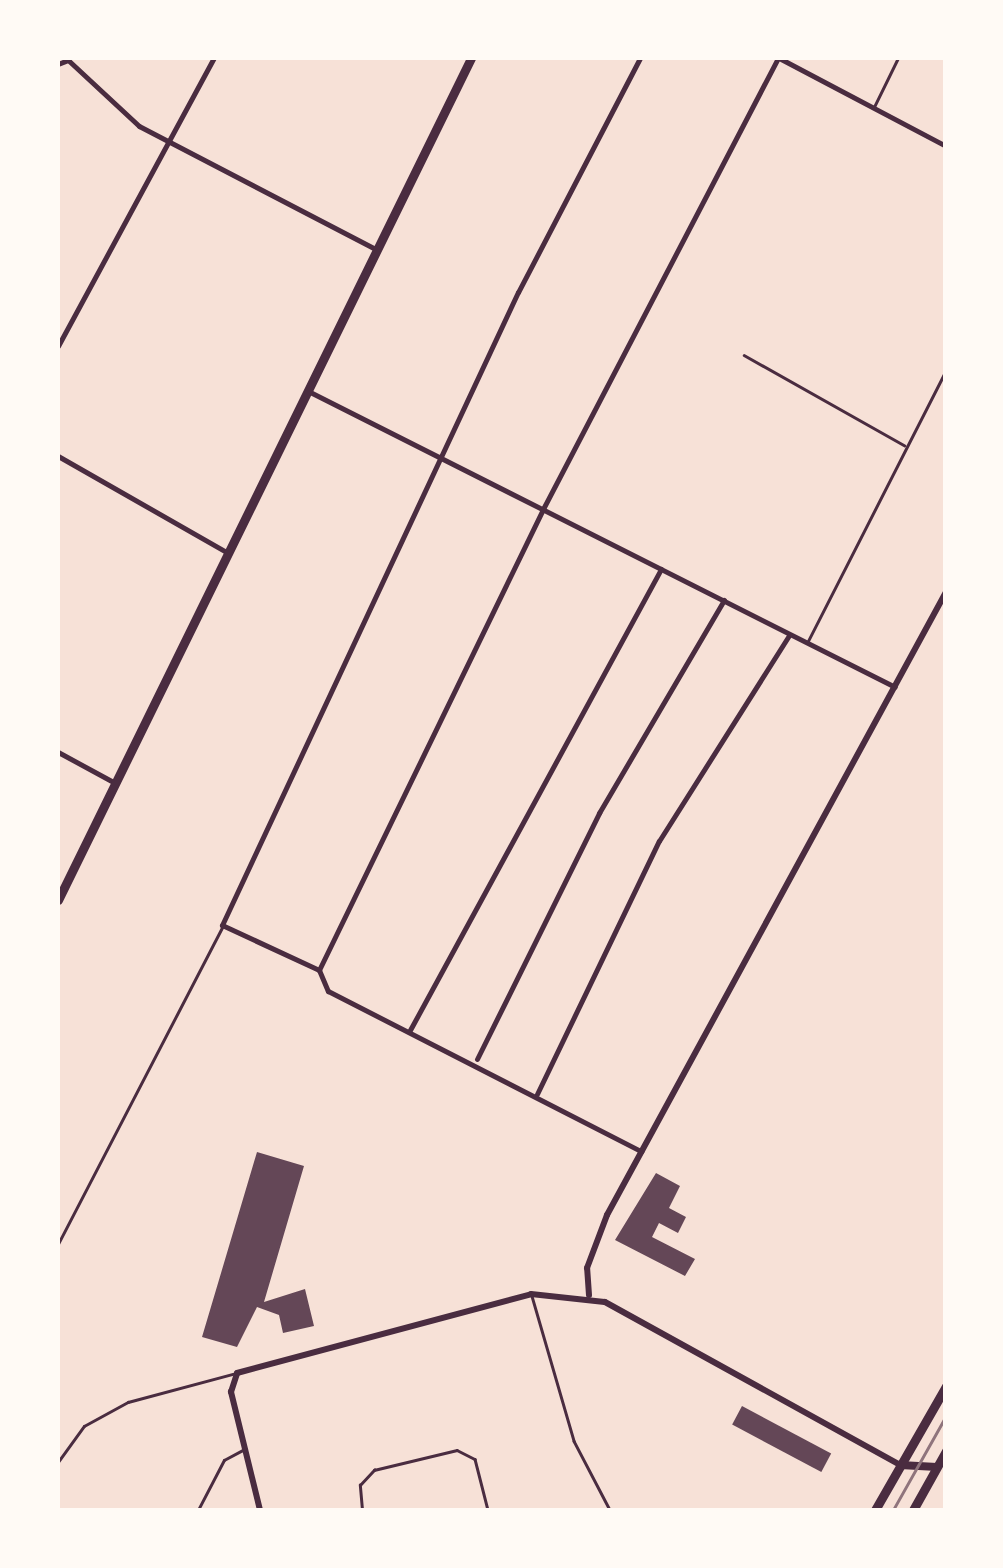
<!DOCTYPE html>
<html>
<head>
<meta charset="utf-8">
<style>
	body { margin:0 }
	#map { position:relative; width:1003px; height:1568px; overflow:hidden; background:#f7e1d7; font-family:Arial,sans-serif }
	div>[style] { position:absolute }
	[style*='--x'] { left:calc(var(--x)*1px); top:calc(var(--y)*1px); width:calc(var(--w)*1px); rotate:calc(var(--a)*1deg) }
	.building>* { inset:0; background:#644757; transform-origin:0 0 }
	.service>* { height:2.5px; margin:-1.25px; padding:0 1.25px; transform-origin:1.25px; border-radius:1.25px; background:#4a2c40 }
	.minor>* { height:5px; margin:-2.5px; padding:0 2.5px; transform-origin:2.5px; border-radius:2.5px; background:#4a2c40 }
	.tertiary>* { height:6px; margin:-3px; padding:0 3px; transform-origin:3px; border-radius:3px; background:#4a2c40 }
	.secondary>* { height:8px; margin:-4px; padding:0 4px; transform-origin:4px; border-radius:4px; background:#4a2c40 }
	.primary>* { height:9px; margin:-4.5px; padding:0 4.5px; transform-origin:4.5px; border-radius:4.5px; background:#4a2c40 }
	.tram>* { height:2.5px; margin:-1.25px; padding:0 1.25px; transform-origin:1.25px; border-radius:1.25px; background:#8f747c }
	span { translate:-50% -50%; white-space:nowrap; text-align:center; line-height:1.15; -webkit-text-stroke:8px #fffaf5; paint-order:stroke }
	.frame { position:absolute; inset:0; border:60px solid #fffaf5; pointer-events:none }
</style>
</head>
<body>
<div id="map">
	<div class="building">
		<i style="clip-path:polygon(257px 1152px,304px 1166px,264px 1302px,305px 1289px,314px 1326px,283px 1333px,279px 1315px,257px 1307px,237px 1347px,202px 1337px)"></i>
		<i style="clip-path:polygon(656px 1173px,680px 1186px,669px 1208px,686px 1217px,678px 1233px,659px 1223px,652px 1237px,695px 1259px,685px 1276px,615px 1240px)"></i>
		<i style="left:742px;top:1406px;width:101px;height:21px;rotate:28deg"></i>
	</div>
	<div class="service">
		<i style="--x:874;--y:107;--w:55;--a:-63.9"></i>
		<i style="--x:744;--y:355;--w:184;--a:29.4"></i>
		<i style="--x:807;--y:643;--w:306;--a:-63"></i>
		<i style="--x:58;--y:1244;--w:357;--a:-62.6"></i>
		<i style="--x:532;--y:1296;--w:151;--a:73.8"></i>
		<i style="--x:574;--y:1441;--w:78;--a:62.4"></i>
		<i style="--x:58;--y:1462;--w:44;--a:-54.2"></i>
		<i style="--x:84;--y:1426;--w:50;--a:-28.6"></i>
		<i style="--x:128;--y:1402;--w:112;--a:-15"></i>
		<i style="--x:198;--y:1510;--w:56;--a:-62.5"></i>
		<i style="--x:224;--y:1460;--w:21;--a:-28"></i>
		<i style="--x:362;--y:1510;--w:25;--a:-95"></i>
		<i style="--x:360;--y:1485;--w:21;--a:-47"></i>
		<i style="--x:374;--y:1470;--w:85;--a:-13.5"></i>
		<i style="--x:457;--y:1450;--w:20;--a:27"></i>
		<i style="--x:475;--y:1459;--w:53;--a:75.7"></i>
	</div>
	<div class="minor">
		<i style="--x:640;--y:58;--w:264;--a:117.5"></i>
		<i style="--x:518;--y:292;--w:699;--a:115.06"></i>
		<i style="--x:222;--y:925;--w:107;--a:24.9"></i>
		<i style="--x:319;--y:970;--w:23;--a:67"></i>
		<i style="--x:328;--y:991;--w:352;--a:27.1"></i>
		<i style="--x:779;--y:58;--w:189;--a:27.8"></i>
		<i style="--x:58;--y:64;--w:11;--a:-22"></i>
		<i style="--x:68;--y:60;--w:97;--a:42.9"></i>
		<i style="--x:139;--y:126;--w:266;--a:27.5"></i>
		<i style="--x:58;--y:346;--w:328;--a:-61.6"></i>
		<i style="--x:308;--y:391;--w:657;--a:26.76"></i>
		<i style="--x:58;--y:456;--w:193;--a:29.7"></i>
		<i style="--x:58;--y:752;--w:65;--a:28.5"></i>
		<i style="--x:319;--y:970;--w:513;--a:-64.08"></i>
		<i style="--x:543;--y:509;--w:509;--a:-62.48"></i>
		<i style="--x:410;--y:1030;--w:525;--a:-61.43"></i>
		<i style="--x:477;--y:1059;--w:275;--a:-63.6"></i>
		<i style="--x:599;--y:813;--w:247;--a:-59.6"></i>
		<i style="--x:537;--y:1094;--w:281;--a:-64.3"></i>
		<i style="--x:659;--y:841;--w:244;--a:-57.7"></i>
	</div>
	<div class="tertiary">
		<i style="--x:589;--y:1295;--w:27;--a:-94"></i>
		<i style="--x:587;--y:1268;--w:57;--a:-69.3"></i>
		<i style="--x:607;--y:1215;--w:709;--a:-61.45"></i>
		<i style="--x:260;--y:1510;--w:122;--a:-103.8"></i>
		<i style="--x:231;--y:1392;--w:20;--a:-72"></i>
		<i style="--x:237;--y:1373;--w:304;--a:-15"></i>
		<i style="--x:531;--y:1294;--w:74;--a:6.2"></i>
		<i style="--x:605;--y:1302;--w:337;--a:28.9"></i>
	</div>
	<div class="secondary">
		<i style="--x:900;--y:1465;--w:37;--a:3"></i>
	</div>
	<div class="primary">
		<i style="--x:58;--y:900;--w:938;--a:-63.87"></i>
		<i style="--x:875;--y:1510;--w:143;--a:-60.2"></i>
		<i style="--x:913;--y:1510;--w:68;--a:-60.8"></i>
	</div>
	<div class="tram">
		<i style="--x:893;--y:1510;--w:108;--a:-60.6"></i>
	</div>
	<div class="frame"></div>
</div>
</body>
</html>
